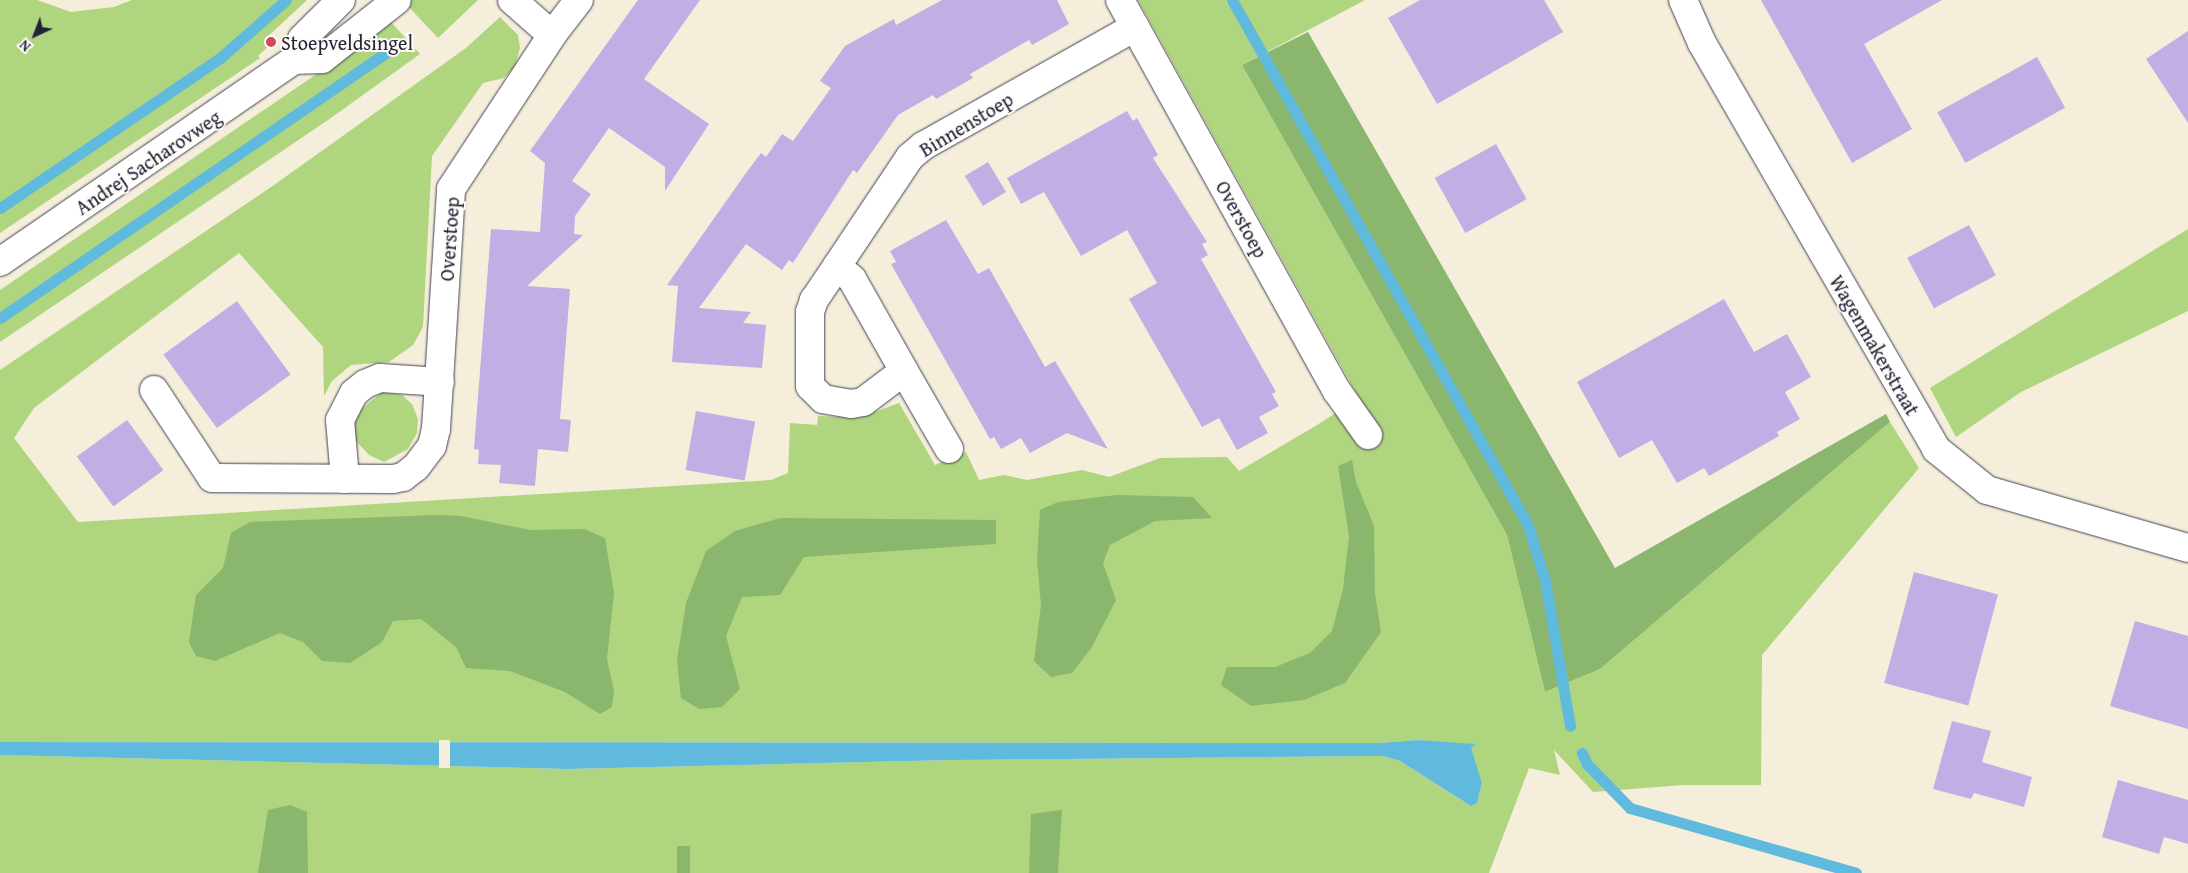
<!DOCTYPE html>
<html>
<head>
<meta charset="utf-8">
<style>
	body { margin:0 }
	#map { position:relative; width:2188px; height:873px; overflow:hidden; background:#f4eedb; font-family:"Gentium Book Plus",serif }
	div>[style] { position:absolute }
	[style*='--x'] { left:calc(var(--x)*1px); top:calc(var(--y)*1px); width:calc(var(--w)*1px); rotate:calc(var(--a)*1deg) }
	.green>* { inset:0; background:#afd57e }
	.forest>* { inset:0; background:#8bb66d; transform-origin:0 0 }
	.water>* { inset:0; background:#60bade }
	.pier>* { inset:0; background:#f4eedb; transform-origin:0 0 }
	.stream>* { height:11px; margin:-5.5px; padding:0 5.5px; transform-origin:5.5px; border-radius:5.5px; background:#60bade }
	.building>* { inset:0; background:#c0afe4; transform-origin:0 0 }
	.roads { filter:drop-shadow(0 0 1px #424153) drop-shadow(0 0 1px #424153) }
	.street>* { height:28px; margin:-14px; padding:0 14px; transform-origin:14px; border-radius:14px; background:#fff }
	.secondary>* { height:28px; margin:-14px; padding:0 14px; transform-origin:14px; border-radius:14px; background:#fff }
	.dots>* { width:14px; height:14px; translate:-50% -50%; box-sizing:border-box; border:2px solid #fdfcf7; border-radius:50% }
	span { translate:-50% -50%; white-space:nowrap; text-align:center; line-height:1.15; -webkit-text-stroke:4px #fdfcf7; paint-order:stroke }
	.poi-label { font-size:20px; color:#22223b }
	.left { translate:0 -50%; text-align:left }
	.street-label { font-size:20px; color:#22223b }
	.north { position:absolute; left:10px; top:10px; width:50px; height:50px; -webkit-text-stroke:4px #fdfcf7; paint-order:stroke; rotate:223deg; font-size:14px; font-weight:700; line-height:20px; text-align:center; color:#22223b }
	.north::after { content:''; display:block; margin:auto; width:18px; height:22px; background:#22223b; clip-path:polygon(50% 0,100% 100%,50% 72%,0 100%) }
</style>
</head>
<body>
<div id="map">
	<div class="green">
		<i style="clip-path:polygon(0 0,37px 0,71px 12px,114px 7px,132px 0,307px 0,265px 39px,270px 45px,258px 56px,260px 58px,0 233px)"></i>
		<i style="clip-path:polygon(412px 0,478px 0,438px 38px,407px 5px)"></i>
		<i style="clip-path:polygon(1138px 0,1365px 0,1242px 65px,1507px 535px,1545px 692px,1600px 669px,1890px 422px,1919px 468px,1762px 655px,1761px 785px,1683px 785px,1593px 792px,1554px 750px,1560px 775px,1529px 768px,1489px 873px,0 873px,0 755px,567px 769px,952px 760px,1383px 756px,1400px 761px,1471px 806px,1477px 803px,1482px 783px,1469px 745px,1418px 740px,1380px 743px,0 742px,0 370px,274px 185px,466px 48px,500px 17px,518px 35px,520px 48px,515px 66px,504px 78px,483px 83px,432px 156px,423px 327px,413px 345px,389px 362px,351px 365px,332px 381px,324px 396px,323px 347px,239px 253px,34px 408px,14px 438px,78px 522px,771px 480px,788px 473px,790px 423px,817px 425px,818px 416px,859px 418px,899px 403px,935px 465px,966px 452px,979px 480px,1004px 475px,1027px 480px,1082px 470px,1109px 477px,1160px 458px,1227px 457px,1239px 471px,1317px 425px,1359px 398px)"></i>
		<i style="clip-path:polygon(390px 21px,420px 54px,328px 120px,0 342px,0 290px,321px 71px)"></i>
		<i style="clip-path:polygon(2188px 229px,2188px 311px,2021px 392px,1956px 437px,1930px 388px)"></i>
		<i style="clip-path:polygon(382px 392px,402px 395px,412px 404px,418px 419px,417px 433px,408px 449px,384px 462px,369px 455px,353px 438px,355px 419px,360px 410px)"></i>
	</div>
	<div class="forest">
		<i style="clip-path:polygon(1308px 32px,1615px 568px,1886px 414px,1890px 422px,1600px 669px,1545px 692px,1507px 535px,1242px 65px)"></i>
		<i style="clip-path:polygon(1352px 460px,1356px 482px,1374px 526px,1375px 594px,1381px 632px,1345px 683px,1304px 700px,1251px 706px,1221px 685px,1227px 667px,1275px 667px,1310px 653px,1332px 631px,1343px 589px,1349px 536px,1338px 466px)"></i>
		<i style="clip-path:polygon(1117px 495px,1193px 497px,1212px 518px,1155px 521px,1110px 545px,1103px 563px,1116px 600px,1092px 647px,1072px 673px,1051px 677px,1034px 661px,1041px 605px,1037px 558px,1040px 510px,1058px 502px)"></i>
		<i style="clip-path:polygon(438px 515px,461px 516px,530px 530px,584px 529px,605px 538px,614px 593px,607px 659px,614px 691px,612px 707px,600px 714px,565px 692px,510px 671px,466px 668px,456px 647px,421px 619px,393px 621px,382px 642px,350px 663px,322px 661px,303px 642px,280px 633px,215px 661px,196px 656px,189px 642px,196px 595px,223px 568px,231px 533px,250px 522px)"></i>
		<i style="clip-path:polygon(780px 518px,996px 520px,996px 544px,804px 557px,780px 595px,742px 597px,726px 636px,740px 689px,722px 707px,699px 709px,681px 698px,677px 660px,686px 603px,706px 551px,735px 531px)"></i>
		<i style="clip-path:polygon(290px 805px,307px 812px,308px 873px,258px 873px,268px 810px)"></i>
		<i style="clip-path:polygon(1062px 810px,1058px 873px,1029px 873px,1031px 814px)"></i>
		<i style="left:677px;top:846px;width:13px;height:27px"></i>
	</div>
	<div class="water">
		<i style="clip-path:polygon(1418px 740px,1476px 744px,1471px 748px,1482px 783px,1477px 803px,1471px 806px,1400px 761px,1383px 756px,952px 760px,567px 769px,0 755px,0 742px,1380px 743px)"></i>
	</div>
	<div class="pier">
		<i style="left:439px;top:740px;width:11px;height:28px"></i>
	</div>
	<div class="stream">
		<i style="--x:1232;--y:0;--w:603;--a:60.59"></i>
		<i style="--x:1528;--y:525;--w:59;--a:73.1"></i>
		<i style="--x:1545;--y:581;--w:147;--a:80.2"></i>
		<i style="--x:0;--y:208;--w:266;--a:-34.3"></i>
		<i style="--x:220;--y:58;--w:88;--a:-41.3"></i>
		<i style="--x:0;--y:318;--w:472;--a:-34.5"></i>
		<i style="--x:1582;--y:753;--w:12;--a:66"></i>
		<i style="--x:1587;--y:764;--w:62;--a:45.7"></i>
		<i style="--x:1630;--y:808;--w:235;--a:16"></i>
	</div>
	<div class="building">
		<i style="clip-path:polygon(638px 0,700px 0,644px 79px,709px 124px,665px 191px,665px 167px,609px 128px,572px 181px,591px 194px,575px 216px,574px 234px,583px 235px,527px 286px,570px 289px,560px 419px,571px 420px,568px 452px,538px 449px,535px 486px,499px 483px,501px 465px,478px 464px,479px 450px,474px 449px,491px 229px,540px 232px,545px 163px,530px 151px)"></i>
		<i style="clip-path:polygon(942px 0,1057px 0,1069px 24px,1032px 45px,1029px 40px,970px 74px,973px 78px,936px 99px,933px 95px,898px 115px,857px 173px,853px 170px,793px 263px,789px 260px,782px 270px,746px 244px,699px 308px,751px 312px,743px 323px,766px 325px,762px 368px,672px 362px,678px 286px,667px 285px,746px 173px,761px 153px,766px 157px,782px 134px,793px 141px,831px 88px,820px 81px,845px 46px,894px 19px,896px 25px)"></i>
		<i style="clip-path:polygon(1420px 0,1544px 0,1563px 32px,1437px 104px,1388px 18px)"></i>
		<i style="clip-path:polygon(1761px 0,1942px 0,1864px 44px,1912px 129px,1852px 163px)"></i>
		<i style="clip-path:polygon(2188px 31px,2188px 123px,2146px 59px)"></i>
		<i style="left:2037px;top:57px;width:58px;height:114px;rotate:61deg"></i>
		<i style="clip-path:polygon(1127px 111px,1133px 121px,1137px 118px,1158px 155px,1153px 158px,1207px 242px,1202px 244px,1208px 255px,1201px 259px,1276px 392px,1272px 394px,1279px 406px,1259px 417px,1268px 433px,1237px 450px,1219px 418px,1202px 427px,1129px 299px,1157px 283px,1127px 230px,1081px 256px,1044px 192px,1021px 204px,1007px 178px)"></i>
		<i style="left:1496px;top:144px;width:63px;height:70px;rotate:61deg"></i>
		<i style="left:988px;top:162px;width:35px;height:27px;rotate:59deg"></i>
		<i style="clip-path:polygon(946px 220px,978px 274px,989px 268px,1045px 367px,1055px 361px,1108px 449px,1067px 433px,1030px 453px,1021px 438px,1001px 449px,994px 437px,990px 439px,891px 264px,896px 262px,890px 251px)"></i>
		<i style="left:1969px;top:225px;width:57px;height:70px;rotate:62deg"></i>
		<i style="clip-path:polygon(1724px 299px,1754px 352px,1787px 334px,1811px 377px,1785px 392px,1800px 419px,1777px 432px,1779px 436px,1709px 476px,1704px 468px,1677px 483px,1652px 440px,1619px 458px,1577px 382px)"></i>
		<i style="left:237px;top:301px;width:91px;height:91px;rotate:54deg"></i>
		<i style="left:696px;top:411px;width:60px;height:60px;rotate:10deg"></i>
		<i style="left:127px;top:420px;width:62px;height:62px;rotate:54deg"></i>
		<i style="left:1914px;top:572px;width:87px;height:115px;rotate:15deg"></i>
		<i style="clip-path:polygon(2135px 621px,2188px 636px,2188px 729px,2110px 706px)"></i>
		<i style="clip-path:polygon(1952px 721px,1991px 731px,1982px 762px,2032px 777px,2024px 807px,1974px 793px,1971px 799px,1933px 789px)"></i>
		<i style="clip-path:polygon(2118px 780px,2188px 800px,2188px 844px,2164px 837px,2159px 854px,2102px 837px)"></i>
	</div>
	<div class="roads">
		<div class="street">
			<i style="--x:512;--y:0;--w:53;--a:41.2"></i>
			<i style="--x:1120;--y:0;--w:447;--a:61"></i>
			<i style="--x:1337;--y:391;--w:54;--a:54.8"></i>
			<i style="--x:1683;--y:0;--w:47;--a:66.2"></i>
			<i style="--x:1702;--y:43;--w:469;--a:60"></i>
			<i style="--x:1936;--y:449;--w:65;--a:38.8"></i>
			<i style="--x:1987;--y:490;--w:209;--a:16.1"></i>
			<i style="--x:837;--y:266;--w:20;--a:41"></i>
			<i style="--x:852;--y:279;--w:106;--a:60.5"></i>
			<i style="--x:904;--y:371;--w:51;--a:142.9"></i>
			<i style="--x:863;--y:402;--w:12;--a:171"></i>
			<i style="--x:851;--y:404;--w:28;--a:-170"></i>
			<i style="--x:823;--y:399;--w:18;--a:-135"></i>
			<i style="--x:810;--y:386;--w:74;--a:-90"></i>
			<i style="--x:810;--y:312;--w:13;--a:-72"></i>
			<i style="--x:814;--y:300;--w:41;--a:-55.9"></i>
			<i style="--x:837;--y:266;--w:131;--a:-56.2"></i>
			<i style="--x:910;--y:157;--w:17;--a:-40"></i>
			<i style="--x:923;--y:146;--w:243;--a:-29.3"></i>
			<i style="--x:904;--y:371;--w:90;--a:60"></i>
			<i style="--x:154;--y:390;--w:105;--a:56.6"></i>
			<i style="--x:212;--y:478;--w:181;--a:0.3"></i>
			<i style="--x:393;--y:479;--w:10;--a:-11"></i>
			<i style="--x:403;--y:477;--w:16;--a:-38"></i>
			<i style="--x:416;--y:467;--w:26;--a:-53"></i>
			<i style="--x:432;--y:446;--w:17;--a:-77"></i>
			<i style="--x:436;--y:429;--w:240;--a:-86.4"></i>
			<i style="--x:451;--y:189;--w:184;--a:-56.7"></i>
			<i style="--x:552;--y:35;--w:44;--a:-52.4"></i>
			<i style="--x:345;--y:479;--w:59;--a:-94.8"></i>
			<i style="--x:340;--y:420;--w:30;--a:-63"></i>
			<i style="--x:354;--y:393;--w:14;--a:-39"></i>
			<i style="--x:365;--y:384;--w:16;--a:-22"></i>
			<i style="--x:380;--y:378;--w:60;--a:3.8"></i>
		</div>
		<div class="secondary">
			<i style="--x:294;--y:60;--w:22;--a:-69"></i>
			<i style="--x:302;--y:39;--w:55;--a:-45"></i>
			<i style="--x:0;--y:262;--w:357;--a:-34.5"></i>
			<i style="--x:294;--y:60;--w:28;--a:-2"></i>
			<i style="--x:322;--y:59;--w:95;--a:-38.2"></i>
		</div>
	</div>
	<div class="dots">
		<i style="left:271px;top:42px;background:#d1495b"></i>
	</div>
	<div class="poi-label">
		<span class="left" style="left:281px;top:42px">Stoepveldsingel</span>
	</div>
	<div class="street-label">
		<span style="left:966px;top:124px;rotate:-31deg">Binnenstoep</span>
		<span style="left:148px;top:162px;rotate:-34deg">Andrej Sacharovweg</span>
		<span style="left:1242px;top:219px;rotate:61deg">Overstoep</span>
		<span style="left:449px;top:239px;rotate:-86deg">Overstoep</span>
		<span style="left:1875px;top:345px;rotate:60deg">Wagenmakerstraat</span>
	</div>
	<div class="north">N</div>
</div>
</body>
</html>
